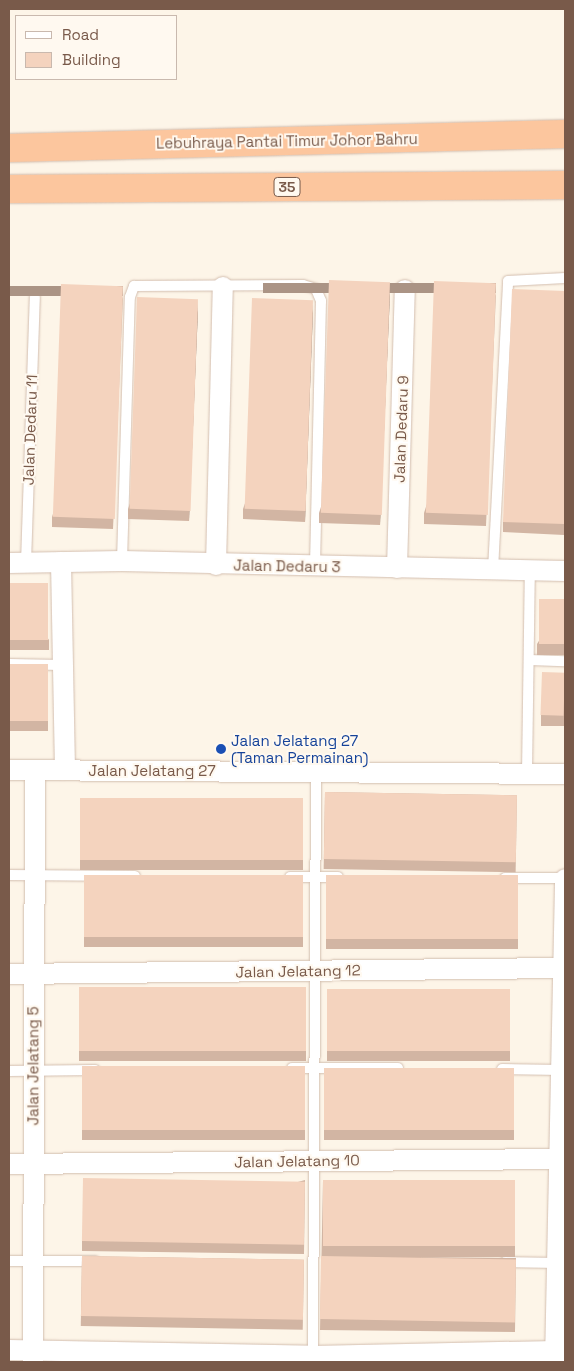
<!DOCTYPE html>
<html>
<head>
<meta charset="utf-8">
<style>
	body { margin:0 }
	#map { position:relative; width:574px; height:1371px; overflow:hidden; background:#fdf5e8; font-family:"Space Grotesk",sans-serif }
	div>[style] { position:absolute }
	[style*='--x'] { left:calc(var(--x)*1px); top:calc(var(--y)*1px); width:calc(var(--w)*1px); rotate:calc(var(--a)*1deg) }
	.roads { filter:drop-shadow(0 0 1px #d3beaf) drop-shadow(0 0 1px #d3beaf) }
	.service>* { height:10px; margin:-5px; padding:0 5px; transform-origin:5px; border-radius:5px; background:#fff }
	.minor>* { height:20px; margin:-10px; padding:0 10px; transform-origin:10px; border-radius:10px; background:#fff }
	.trunk>* { height:28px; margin:-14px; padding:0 14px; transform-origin:14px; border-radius:14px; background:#fcc69e }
	.wall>* { inset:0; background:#d2b5a3; transform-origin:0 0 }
	.shaded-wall>* { inset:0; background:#ab9485; transform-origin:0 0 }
	.building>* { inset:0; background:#f4d3be; transform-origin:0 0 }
	.dots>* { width:14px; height:14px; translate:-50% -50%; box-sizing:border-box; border:2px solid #fff9f0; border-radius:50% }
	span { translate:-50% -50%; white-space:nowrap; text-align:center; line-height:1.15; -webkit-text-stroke:4px #fff9f0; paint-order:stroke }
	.shield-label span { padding:1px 4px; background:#fff9f0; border:1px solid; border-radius:4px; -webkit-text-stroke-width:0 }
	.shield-label { font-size:14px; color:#795a4a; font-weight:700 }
	.street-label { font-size:15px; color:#795a4a }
	.transit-label { font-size:15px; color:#164399 }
	.left { translate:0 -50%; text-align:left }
	.frame { position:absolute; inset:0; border:10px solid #795a4a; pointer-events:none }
	.legend { position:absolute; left:15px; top:15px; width:162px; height:65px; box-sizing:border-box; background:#fff9f0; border:1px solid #c9b9ae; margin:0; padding:6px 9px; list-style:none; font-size:15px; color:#795a4a }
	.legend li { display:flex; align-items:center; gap:10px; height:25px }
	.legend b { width:25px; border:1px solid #c9b9ae }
</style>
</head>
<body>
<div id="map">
	<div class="roads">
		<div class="service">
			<i style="--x:122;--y:561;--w:264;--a:-88.3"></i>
			<i style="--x:130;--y:297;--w:12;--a:-70"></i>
			<i style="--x:134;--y:286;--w:169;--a:-0.3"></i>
			<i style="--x:303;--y:285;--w:14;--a:17"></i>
			<i style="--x:316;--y:289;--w:13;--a:67"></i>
			<i style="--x:321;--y:301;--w:266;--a:91.3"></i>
			<i style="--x:26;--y:563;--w:266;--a:-88.1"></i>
			<i style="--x:493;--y:570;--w:289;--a:-87"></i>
			<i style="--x:508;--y:281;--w:57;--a:-3"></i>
			<i style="--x:529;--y:660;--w:36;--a:2"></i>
			<i style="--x:9;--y:664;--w:53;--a:1.1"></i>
			<i style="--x:527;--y:774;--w:204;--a:-89.2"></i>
			<i style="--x:9;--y:875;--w:126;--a:0.5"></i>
			<i style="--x:290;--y:877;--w:48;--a:0"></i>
			<i style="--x:505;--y:878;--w:60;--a:0"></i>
			<i style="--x:292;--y:1068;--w:106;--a:0"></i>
			<i style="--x:502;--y:1069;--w:60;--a:1"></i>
			<i style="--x:9;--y:1071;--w:86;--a:-0.7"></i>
			<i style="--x:9;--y:1261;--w:86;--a:0"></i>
			<i style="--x:505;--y:1262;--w:53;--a:1.1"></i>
			<i style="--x:313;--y:1359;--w:587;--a:-89.71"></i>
		</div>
		<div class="minor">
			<i style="--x:61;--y:562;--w:208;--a:88.9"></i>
			<i style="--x:9;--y:563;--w:113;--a:-1"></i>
			<i style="--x:122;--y:561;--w:443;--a:1.3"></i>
			<i style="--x:216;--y:565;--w:278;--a:-88.6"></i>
			<i style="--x:397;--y:568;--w:278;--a:-88.4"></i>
			<i style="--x:9;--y:770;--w:556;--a:0.41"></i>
			<i style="--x:9;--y:974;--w:555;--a:-0.62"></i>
			<i style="--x:9;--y:1164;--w:552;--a:-0.52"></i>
			<i style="--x:9;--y:1350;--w:304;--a:1.1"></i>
			<i style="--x:313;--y:1356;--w:243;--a:-1.2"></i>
			<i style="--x:33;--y:1362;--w:592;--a:-89.81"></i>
			<i style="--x:555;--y:1362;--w:483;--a:-88.8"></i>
		</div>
		<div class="trunk">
			<i style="--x:9;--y:148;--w:556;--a:-1.44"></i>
			<i style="--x:9;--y:189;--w:556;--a:-0.41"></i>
		</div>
	</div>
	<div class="wall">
		<i style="clip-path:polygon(565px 291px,565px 502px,564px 535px,503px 532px,503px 522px)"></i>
		<i style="clip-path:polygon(390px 293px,380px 525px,319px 523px,319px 513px)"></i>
		<i style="clip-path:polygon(496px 293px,486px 526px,424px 524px,424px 513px)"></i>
		<i style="clip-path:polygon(123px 296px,113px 529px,52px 527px,52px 517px)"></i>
		<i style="clip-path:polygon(198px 310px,189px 521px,128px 519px,128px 509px)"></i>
		<i style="clip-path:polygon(313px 310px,305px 522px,243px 519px,243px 509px)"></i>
		<i style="clip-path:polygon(9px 583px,49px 640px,49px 650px,9px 650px)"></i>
		<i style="clip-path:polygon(565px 599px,565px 655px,537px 655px,537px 644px)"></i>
		<i style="left:9px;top:664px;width:39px;height:67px"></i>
		<i style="clip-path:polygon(565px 673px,565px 726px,541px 726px,541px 715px)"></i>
		<i style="left:325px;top:792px;width:192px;height:77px;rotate:1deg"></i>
		<i style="left:303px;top:798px;width:72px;height:223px;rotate:90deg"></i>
		<i style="left:84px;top:875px;width:219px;height:72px"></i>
		<i style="left:326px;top:875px;width:192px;height:74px"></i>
		<i style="left:306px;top:987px;width:74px;height:227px;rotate:90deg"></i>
		<i style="left:327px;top:989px;width:183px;height:72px"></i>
		<i style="left:82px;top:1066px;width:223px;height:74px"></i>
		<i style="left:324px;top:1068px;width:190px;height:72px"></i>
		<i style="clip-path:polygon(305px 1180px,304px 1254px,82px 1251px,82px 1241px)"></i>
		<i style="clip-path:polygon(323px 1180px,515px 1181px,515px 1257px,418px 1257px,516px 1258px,515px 1332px,320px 1330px)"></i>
		<i style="left:82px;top:1256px;width:222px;height:70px;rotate:1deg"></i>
	</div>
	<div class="shaded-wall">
		<i style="clip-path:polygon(390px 282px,390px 293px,380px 525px,380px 515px)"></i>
		<i style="left:496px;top:283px;width:10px;height:233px;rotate:90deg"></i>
		<i style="left:123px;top:286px;width:10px;height:233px;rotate:90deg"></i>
		<i style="clip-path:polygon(198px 299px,198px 310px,189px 521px,189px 511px)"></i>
		<i style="clip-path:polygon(313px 300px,313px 310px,305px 522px,305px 511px)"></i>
	</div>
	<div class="building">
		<i style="left:329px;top:280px;width:61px;height:233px;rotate:2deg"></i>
		<i style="left:434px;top:281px;width:62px;height:232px;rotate:2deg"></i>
		<i style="left:61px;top:284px;width:62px;height:233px;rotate:2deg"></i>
		<i style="clip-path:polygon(512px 289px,565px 291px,565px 492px,564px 524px,503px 522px)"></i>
		<i style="left:137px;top:297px;width:61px;height:212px;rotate:2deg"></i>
		<i style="left:252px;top:298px;width:61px;height:211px;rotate:2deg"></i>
		<i style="left:9px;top:583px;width:39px;height:57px"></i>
		<i style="left:539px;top:599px;width:26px;height:45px"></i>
		<i style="left:9px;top:664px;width:39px;height:57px"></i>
		<i style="left:542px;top:672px;width:23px;height:43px;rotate:2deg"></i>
		<i style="left:325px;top:792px;width:192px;height:67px;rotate:1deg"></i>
		<i style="left:303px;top:798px;width:62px;height:223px;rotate:90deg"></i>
		<i style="left:84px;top:875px;width:219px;height:62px"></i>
		<i style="left:326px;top:875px;width:192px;height:64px"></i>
		<i style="left:306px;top:987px;width:64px;height:227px;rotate:90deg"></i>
		<i style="left:327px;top:989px;width:183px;height:62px"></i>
		<i style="left:82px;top:1066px;width:223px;height:64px"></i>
		<i style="left:324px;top:1068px;width:190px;height:62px"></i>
		<i style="left:83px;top:1178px;width:222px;height:63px;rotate:1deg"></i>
		<i style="left:323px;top:1180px;width:192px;height:66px"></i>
		<i style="left:82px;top:1256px;width:222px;height:60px;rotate:1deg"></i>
		<i style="left:321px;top:1256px;width:195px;height:63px;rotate:1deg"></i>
	</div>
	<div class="dots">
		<i style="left:221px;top:749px;background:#1a4fb4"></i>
	</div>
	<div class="shield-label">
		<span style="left:287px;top:187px">35</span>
	</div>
	<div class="street-label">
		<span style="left:287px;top:141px;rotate:-1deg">Lebuhraya Pantai Timur Johor Bahru</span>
		<span style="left:401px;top:429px;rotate:-88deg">Jalan Dedaru 9</span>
		<span style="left:30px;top:430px;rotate:-88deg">Jalan Dedaru 11</span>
		<span style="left:287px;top:566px;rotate:1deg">Jalan Dedaru 3</span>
		<span style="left:152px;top:771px">Jalan Jelatang 27</span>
		<span style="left:298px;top:971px;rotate:-1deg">Jalan Jelatang 12</span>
		<span style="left:33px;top:1066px;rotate:-90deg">Jalan Jelatang 5</span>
		<span style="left:297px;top:1161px;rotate:-1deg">Jalan Jelatang 10</span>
	</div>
	<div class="transit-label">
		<span class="left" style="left:231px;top:749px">Jalan Jelatang 27<br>(Taman Permainan)</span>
	</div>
	<div class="frame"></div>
	<ul class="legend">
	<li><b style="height:6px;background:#fff"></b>Road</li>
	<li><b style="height:14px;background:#f4d3be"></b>Building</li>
	</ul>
</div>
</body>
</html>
